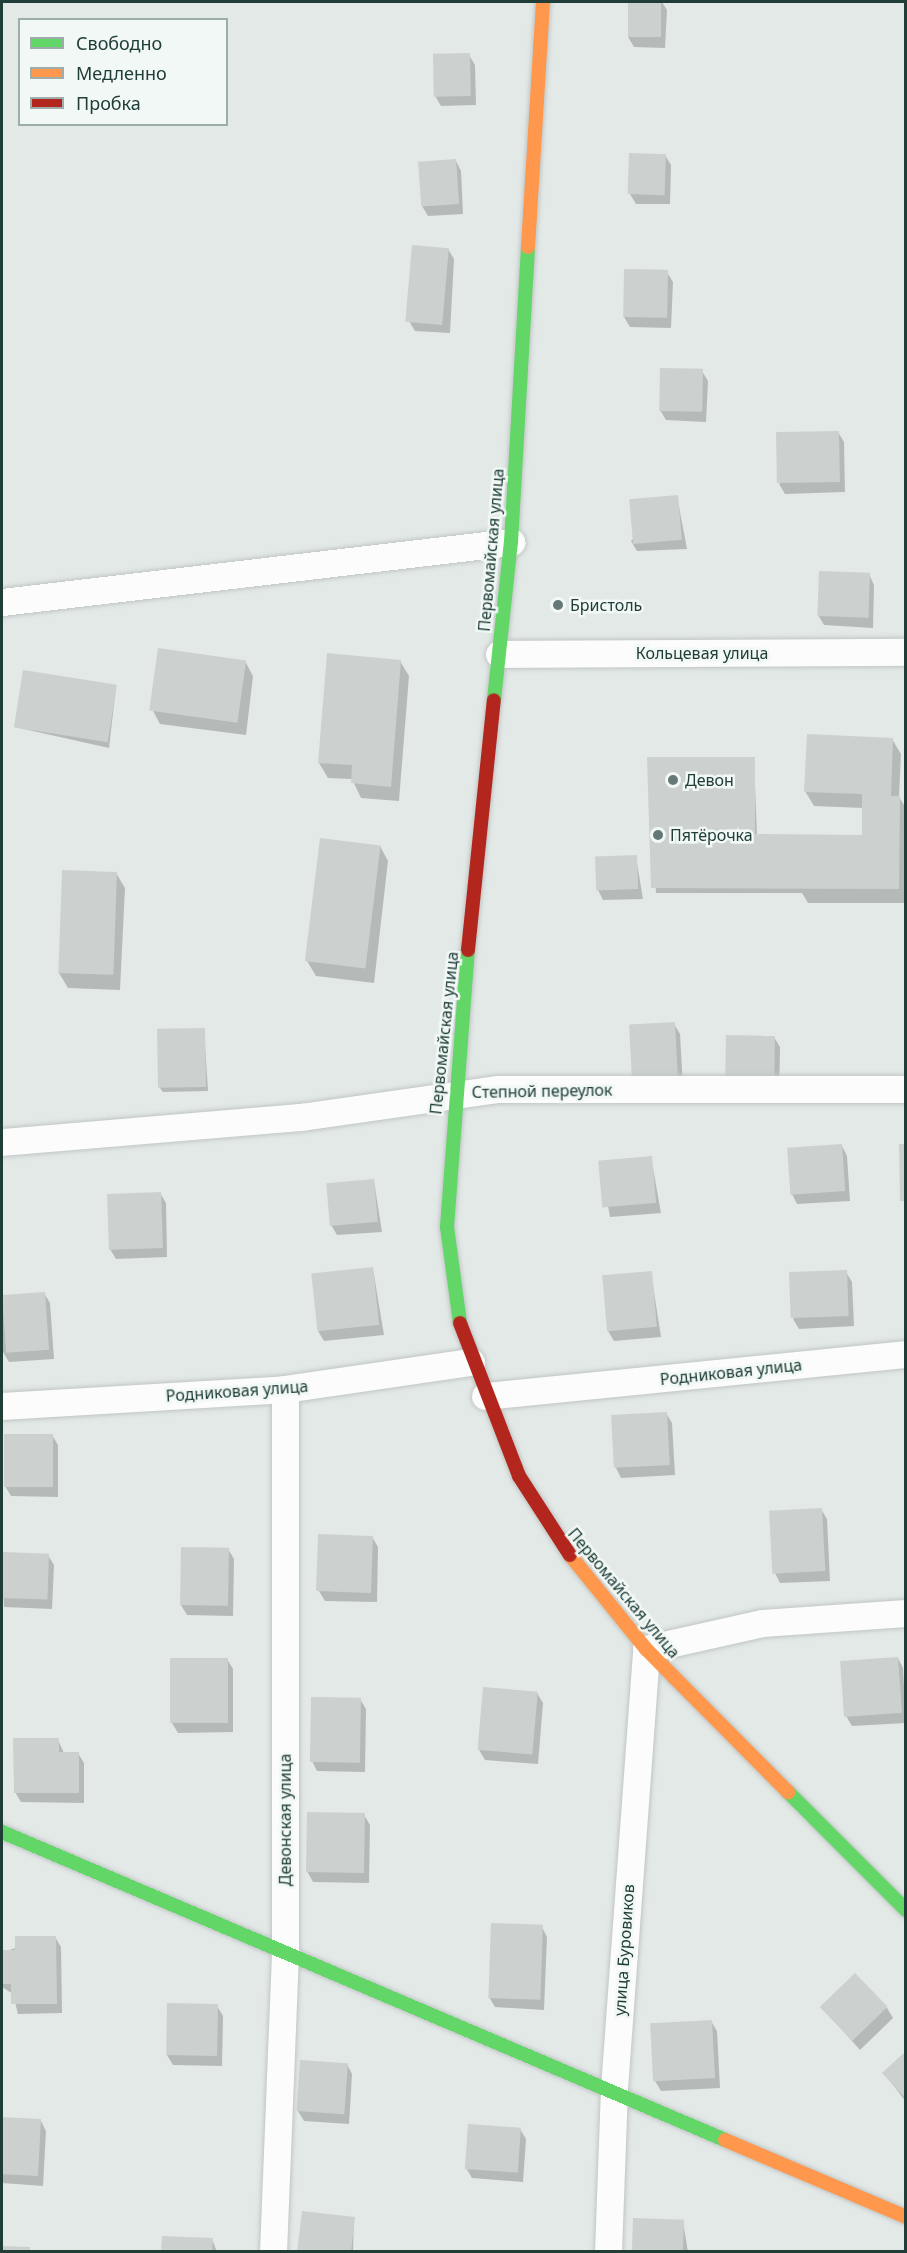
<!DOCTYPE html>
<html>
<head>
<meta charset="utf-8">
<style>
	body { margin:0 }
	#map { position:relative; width:907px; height:2253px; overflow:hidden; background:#e3e9e7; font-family:"Noto Sans",sans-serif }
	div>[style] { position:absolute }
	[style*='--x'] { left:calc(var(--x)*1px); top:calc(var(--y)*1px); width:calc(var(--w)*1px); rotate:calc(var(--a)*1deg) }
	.shadow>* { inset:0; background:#0003 }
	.building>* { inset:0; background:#ccd1d0; transform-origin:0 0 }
	.roads { filter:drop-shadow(0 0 2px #c0c6c4) drop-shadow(0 0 2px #c0c6c4) }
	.street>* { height:27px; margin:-13.5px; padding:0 13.5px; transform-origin:13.5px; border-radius:13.5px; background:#fbfcfb }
	.fast>* { height:14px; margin:-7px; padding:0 7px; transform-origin:7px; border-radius:7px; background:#63d668 }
	.slow>* { height:14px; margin:-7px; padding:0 7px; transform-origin:7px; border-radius:7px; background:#ff974d }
	.jam>* { height:14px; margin:-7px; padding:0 7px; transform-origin:7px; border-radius:7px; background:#b3261e }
	.dots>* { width:16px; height:16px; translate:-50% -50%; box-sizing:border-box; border:3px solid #f1f8f5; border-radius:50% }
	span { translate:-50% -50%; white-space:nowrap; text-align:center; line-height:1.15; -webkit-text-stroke:5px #f1f8f5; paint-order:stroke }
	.street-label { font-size:16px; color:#203d38 }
	.poi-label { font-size:16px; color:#203d38 }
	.left { translate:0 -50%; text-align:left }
	.frame { position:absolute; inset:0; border:3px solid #203d38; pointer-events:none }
	.legend { position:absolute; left:18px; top:18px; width:210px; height:108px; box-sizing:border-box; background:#f1f8f5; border:2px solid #9dada9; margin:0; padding:8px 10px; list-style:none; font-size:18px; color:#203d38 }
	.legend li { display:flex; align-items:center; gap:12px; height:30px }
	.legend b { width:30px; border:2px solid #9dada9 }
</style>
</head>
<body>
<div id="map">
	<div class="shadow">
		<i style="clip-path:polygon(630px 2px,662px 2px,667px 10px,665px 48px,634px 47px,628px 37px)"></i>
		<i style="clip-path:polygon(469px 55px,475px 65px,476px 105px,441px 106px,435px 96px)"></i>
		<i style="clip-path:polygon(665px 155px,671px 165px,670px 204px,636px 204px,630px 194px)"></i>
		<i style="clip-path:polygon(456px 161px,461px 171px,463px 214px,428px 216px,422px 206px)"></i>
		<i style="clip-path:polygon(448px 249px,454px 259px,450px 333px,415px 331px,409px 321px)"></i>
		<i style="clip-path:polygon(667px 272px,673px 282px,671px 328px,630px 327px,624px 317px)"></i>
		<i style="clip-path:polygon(702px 371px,708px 381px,706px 422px,666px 420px,660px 410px)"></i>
		<i style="clip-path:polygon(838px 432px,844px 442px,845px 492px,785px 494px,779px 484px)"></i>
		<i style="clip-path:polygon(677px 496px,687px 549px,637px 551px,631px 541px)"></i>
		<i style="clip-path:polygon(869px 574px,874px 585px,873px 628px,824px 625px,818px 615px)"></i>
		<i style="clip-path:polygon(245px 661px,253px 676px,246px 735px,160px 724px,152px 709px)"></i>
		<i style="clip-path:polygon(400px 661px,409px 676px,399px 801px,361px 798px,352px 779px,328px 778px,319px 763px)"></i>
		<i style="clip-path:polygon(116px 687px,109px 748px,15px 727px)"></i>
		<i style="clip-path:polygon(892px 739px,901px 754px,899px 797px,906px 808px,906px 903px,808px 903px,802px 893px,656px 893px,649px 758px,754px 758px,757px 836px,864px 836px,864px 808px,814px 806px,805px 791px)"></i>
		<i style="clip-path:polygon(380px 846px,388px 861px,374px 983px,316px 976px,307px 961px)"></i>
		<i style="clip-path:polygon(636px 857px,643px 899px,603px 900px,598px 890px)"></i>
		<i style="clip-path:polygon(116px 873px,125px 888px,120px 990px,68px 988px,59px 973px)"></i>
		<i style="clip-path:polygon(674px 1024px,680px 1034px,683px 1086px,640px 1089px)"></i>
		<i style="clip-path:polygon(204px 1029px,208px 1091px,163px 1092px,160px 1088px)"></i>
		<i style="clip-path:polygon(774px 1037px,780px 1047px,779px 1098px,732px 1097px)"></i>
		<i style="clip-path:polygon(842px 1146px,847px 1156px,850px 1201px,797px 1204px,792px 1194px)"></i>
		<i style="clip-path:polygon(651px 1157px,661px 1213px,610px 1217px,600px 1161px)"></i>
		<i style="clip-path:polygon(374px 1181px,382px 1232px,337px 1235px,331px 1225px)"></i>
		<i style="clip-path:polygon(160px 1193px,166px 1203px,167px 1257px,116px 1259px,110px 1249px)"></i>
		<i style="clip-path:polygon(373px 1269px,384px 1335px,324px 1341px,318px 1331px)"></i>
		<i style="clip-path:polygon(846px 1272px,852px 1282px,854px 1326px,799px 1329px,793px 1319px)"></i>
		<i style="clip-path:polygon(651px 1273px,661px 1337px,614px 1341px,608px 1331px)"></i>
		<i style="clip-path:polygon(44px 1293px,50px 1303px,54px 1359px,9px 1362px,3px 1352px,2px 1296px)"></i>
		<i style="clip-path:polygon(666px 1413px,672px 1423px,675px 1475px,621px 1478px,616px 1468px)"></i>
		<i style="clip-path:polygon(52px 1435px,58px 1445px,58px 1497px,11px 1496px,5px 1486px)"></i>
		<i style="clip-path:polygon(821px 1509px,827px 1519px,830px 1581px,780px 1583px,775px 1573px)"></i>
		<i style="clip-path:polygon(372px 1537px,378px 1547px,377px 1602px,325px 1601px,319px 1591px)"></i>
		<i style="clip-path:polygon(228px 1549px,234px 1559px,233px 1616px,187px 1615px,181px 1605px)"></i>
		<i style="clip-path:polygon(2px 1553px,48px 1555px,54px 1565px,52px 1609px,4px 1607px)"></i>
		<i style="clip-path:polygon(898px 1658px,903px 1668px,906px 1723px,852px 1726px,846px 1716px,842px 1662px)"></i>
		<i style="clip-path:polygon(227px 1659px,233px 1669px,233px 1732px,178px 1733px,172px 1723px)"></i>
		<i style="clip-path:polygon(537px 1693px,543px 1703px,538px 1764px,485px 1760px,479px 1750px)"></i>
		<i style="clip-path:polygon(360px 1699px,366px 1709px,365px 1772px,317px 1771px,312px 1761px)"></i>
		<i style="clip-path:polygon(58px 1740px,64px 1753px,78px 1753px,84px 1763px,84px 1803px,21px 1802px,15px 1792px)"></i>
		<i style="clip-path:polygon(364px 1815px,370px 1825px,369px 1883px,313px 1882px,307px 1871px)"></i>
		<i style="clip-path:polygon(542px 1927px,547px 1937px,544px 2010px,495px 2007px,489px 1997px)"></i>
		<i style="clip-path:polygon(55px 1937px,61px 1947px,62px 2013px,18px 2014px,13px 1994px,2px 1987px,2px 1952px)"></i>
		<i style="clip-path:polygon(217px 2006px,223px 2016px,222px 2066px,173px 2065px,167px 2055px)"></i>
		<i style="clip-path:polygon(822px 2007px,887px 2008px,893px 2018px,860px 2050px)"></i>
		<i style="clip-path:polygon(711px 2021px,717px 2031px,720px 2088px,661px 2091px,655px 2081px)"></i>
		<i style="clip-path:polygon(906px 2053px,906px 2102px,884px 2073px)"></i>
		<i style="clip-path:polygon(347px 2064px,352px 2074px,349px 2124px,304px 2121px,298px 2111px)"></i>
		<i style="clip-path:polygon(2px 2118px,41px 2121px,46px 2131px,43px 2186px,2px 2183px)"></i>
		<i style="clip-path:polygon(520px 2129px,526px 2139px,523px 2182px,472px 2178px,466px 2168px)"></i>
		<i style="clip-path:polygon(354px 2218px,353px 2252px,298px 2252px)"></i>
		<i style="clip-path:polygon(683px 2222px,688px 2252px,633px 2252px)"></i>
		<i style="clip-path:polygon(212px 2239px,217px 2252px,163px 2252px)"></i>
	</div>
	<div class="building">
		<i style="left:628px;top:2px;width:33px;height:35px"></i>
		<i style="left:470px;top:53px;width:43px;height:37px;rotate:89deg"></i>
		<i style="left:629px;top:153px;width:37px;height:41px;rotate:2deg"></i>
		<i style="left:456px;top:159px;width:45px;height:38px;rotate:86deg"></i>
		<i style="left:412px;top:245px;width:37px;height:77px;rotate:5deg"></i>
		<i style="left:624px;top:269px;width:44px;height:48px;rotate:1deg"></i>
		<i style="left:660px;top:368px;width:43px;height:43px;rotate:1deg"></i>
		<i style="left:839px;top:431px;width:51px;height:63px;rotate:89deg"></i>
		<i style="left:678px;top:495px;width:45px;height:49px;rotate:85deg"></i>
		<i style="left:819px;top:571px;width:51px;height:45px;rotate:2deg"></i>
		<i style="left:158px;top:648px;width:89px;height:63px;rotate:8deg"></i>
		<i style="clip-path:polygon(327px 653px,401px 660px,391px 787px,351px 783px,352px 765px,318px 763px)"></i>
		<i style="left:23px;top:670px;width:95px;height:58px;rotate:9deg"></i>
		<i style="clip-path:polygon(807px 734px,893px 738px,891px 796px,900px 796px,899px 889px,651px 888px,647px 757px,755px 757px,755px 834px,862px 835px,862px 794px,804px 792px)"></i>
		<i style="left:320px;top:838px;width:61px;height:124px;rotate:7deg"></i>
		<i style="left:637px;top:855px;width:34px;height:42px;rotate:88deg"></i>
		<i style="left:62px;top:870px;width:55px;height:103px;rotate:2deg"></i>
		<i style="left:675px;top:1022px;width:55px;height:46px;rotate:87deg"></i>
		<i style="left:205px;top:1028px;width:59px;height:48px;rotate:89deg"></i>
		<i style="left:726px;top:1035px;width:49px;height:52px;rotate:1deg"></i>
		<i style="left:842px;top:1144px;width:47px;height:55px;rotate:86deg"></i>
		<i style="clip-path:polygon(899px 1144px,906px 1144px,906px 1201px,900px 1201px)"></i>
		<i style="left:652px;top:1156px;width:47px;height:54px;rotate:85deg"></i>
		<i style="left:374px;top:1179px;width:43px;height:48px;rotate:85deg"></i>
		<i style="left:161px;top:1192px;width:56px;height:54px;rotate:88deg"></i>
		<i style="left:373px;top:1267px;width:58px;height:62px;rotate:84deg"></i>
		<i style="left:847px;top:1270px;width:46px;height:58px;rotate:88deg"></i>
		<i style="left:652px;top:1271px;width:56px;height:50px;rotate:85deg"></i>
		<i style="left:45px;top:1292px;width:58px;height:43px;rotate:86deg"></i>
		<i style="left:667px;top:1412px;width:53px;height:56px;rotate:87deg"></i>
		<i style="left:4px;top:1434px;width:49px;height:53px"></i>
		<i style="left:822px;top:1508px;width:63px;height:53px;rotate:87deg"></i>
		<i style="left:318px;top:1534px;width:55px;height:57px;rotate:2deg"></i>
		<i style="left:181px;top:1547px;width:48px;height:58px;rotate:1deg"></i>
		<i style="left:2px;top:1552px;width:47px;height:46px;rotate:2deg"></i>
		<i style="left:898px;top:1657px;width:56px;height:58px;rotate:86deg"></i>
		<i style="left:170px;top:1658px;width:58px;height:65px"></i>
		<i style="left:483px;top:1687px;width:55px;height:63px;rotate:5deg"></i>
		<i style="left:311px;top:1697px;width:50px;height:65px;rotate:1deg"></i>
		<i style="clip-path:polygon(13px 1738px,59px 1738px,59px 1752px,79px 1752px,79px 1793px,14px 1793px)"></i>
		<i style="left:307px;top:1812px;width:58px;height:60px;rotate:1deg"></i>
		<i style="left:491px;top:1923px;width:52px;height:75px;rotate:2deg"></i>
		<i style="clip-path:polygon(15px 1936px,56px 1936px,57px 2004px,11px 2004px,11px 1984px,2px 1984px,2px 1950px,15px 1950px)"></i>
		<i style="left:855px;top:1973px;width:47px;height:49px;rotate:46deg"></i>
		<i style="left:167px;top:2003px;width:51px;height:52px;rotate:1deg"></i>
		<i style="left:712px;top:2020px;width:58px;height:62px;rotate:87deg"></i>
		<i style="clip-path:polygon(906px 2051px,906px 2099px,882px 2073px)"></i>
		<i style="left:300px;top:2060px;width:48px;height:51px;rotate:4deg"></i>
		<i style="left:2px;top:2117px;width:39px;height:57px;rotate:3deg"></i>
		<i style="left:468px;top:2124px;width:53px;height:45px;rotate:4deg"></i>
		<i style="clip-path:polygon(302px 2211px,355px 2217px,351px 2252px,297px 2252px)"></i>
		<i style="left:633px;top:2218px;width:51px;height:34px;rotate:2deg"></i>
		<i style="clip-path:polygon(162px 2236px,213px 2238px,212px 2252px,161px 2252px)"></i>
		<i style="clip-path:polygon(2px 2246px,30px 2247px,30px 2252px,2px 2252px)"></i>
	</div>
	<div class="roads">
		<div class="street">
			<i style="--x:2;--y:602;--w:513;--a:-6.72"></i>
			<i style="--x:499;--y:654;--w:407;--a:-0.3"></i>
			<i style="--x:2;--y:1142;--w:300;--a:-4.8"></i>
			<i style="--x:301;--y:1117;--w:198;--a:-8.1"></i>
			<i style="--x:497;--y:1089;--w:409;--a:0"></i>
			<i style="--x:485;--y:1396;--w:423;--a:-5.7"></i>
			<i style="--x:2;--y:1406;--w:284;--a:-3.4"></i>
			<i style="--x:285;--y:1389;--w:188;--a:-8.3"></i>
			<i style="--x:273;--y:2252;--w:301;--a:-87.7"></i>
			<i style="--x:285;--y:1951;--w:562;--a:-90"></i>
			<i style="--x:608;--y:2252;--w:164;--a:-87.9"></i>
			<i style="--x:614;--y:2088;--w:440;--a:-85.8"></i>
			<i style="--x:646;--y:1649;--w:119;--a:-12.6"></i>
			<i style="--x:762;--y:1623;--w:144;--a:-4"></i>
		</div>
		<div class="fast">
			<i style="--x:494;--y:700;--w:159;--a:-83.9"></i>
			<i style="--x:511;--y:542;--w:295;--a:-86.7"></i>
			<i style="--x:460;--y:1323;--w:97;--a:-97.7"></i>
			<i style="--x:447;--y:1227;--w:278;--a:-85.7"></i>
			<i style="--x:788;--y:1792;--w:167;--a:45"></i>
			<i style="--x:2;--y:1832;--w:786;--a:23.07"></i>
		</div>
		<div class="slow">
			<i style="--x:528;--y:247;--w:245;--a:-86.5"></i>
			<i style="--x:570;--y:1555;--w:121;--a:51"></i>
			<i style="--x:646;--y:1649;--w:202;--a:45.2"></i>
			<i style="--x:725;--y:2140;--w:197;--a:23"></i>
		</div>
		<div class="jam">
			<i style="--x:468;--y:950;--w:251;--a:-84.1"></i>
			<i style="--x:460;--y:1323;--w:164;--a:68.9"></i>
			<i style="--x:519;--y:1476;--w:94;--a:57.2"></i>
		</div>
	</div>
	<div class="dots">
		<i style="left:558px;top:605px;background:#647975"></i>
		<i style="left:673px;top:780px;background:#647975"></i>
		<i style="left:658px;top:835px;background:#647975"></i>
	</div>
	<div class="street-label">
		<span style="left:491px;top:550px;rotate:-85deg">Первомайская улица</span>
		<span style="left:702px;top:653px">Кольцевая улица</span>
		<span style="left:444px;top:1033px;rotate:-84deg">Первомайская улица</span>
		<span style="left:542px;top:1091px;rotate:-1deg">Степной переулок</span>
		<span style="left:731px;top:1372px;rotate:-6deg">Родниковая улица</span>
		<span style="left:237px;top:1391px;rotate:-4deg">Родниковая улица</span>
		<span style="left:624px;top:1593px;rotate:50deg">Первомайская улица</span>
		<span style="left:285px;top:1820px;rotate:-90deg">Девонская улица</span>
		<span style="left:624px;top:1950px;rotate:-86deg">улица Буровиков</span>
	</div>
	<div class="poi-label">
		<span class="left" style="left:570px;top:605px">Бристоль</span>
		<span class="left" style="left:685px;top:780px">Девон</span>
		<span class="left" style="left:670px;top:835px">Пятёрочка</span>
	</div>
	<div class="frame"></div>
	<ul class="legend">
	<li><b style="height:8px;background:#63d668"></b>Свободно</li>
	<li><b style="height:8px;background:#ff974d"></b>Медленно</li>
	<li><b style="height:8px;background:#b3261e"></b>Пробка</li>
	</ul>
</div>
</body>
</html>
